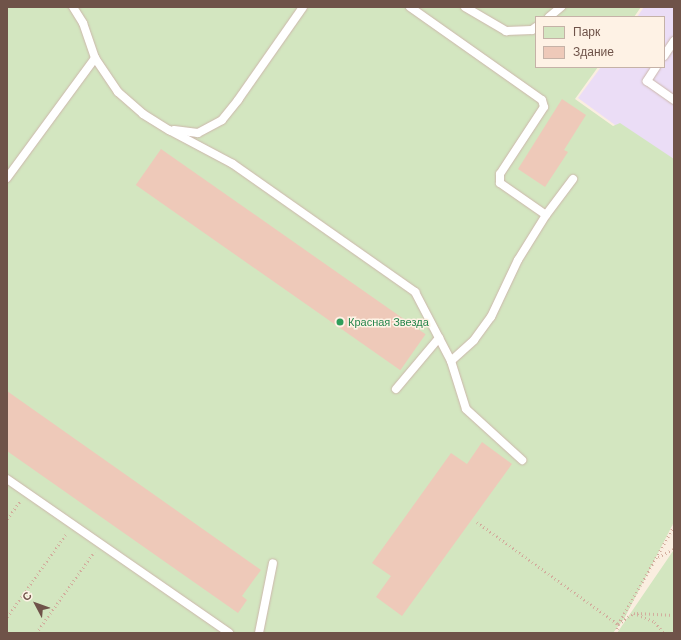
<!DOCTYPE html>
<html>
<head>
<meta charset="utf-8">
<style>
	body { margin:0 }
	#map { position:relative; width:681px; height:640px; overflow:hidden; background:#faeee0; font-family:"DM Sans",sans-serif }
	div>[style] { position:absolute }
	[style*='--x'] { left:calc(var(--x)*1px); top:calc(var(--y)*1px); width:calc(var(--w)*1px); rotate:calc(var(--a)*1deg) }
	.education>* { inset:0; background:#ebddf6 }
	.green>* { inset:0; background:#d3e6c0 }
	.building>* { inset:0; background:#eec9b9; transform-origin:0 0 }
	.path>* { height:2.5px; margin-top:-1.25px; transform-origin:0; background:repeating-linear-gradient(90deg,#d2ad9d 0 1px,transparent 0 4px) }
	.roads { filter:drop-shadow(0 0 1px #ccb7ab) drop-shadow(0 0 1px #ccb7ab) }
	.service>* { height:8px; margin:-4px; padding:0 4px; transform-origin:4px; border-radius:4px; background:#fff }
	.dots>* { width:11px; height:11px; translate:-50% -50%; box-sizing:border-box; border:2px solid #fef2e5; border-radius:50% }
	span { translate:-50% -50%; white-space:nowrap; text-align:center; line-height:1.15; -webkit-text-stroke:3px #fef2e5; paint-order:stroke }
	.leisure-label { font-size:11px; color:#27864d }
	.left { translate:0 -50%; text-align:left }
	.frame { position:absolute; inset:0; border:8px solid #6f5349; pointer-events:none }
	.legend { position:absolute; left:535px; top:16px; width:130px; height:52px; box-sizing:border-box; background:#fef2e5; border:1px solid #c5b2a7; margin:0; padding:5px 7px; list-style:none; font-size:12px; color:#6f5349 }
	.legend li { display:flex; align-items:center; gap:8px; height:20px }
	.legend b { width:20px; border:1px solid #c5b2a7 }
	.north { position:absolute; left:16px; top:584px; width:40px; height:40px; -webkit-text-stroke:3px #fef2e5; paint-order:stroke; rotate:311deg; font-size:11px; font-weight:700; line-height:16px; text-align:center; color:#6f5349 }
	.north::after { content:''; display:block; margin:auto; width:14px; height:18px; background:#6f5349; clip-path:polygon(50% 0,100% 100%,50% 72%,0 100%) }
</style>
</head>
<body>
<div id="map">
	<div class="education">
		<i style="clip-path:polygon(644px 7px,674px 7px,674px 168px,578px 98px,601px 67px,664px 67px,664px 17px,637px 17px)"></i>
	</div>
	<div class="green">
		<i style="clip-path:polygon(7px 7px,641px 7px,634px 17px,536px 17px,536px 67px,598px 67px,575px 99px,613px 126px,620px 123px,674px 159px,674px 522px,624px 619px,613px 633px,7px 633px)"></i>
		<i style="clip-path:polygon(674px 548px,674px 633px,617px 633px,673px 551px)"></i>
	</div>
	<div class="building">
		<i style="clip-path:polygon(562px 99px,586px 115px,564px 150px,568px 152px,545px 187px,518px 169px)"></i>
		<i style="left:161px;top:149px;width:323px;height:44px;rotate:35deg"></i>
		<i style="clip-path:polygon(7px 391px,261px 570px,242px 596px,247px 600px,238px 613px,7px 451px)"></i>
		<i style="clip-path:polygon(482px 442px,512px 464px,402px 616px,376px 597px,391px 576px,372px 563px,451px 453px,467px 464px)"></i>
	</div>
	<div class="path">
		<i style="--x:7;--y:519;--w:22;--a:-54"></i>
		<i style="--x:477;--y:522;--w:174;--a:35.9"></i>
		<i style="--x:618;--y:624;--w:19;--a:-35"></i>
		<i style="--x:634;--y:613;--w:23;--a:23"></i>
		<i style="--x:655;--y:622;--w:14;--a:51"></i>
		<i style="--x:658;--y:557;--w:18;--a:-27"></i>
		<i style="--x:637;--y:613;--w:37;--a:3"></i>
		<i style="--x:7;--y:617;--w:102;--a:-54.6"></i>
		<i style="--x:36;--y:633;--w:100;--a:-54.4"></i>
		<i style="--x:616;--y:633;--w:9;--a:-77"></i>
		<i style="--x:618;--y:624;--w:113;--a:-60.3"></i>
	</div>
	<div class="roads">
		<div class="service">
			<i style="--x:73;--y:7;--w:19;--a:58"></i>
			<i style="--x:83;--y:23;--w:37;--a:71"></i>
			<i style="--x:95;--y:58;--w:41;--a:55.9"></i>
			<i style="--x:118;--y:92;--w:33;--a:41"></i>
			<i style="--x:143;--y:114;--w:31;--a:32"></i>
			<i style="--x:169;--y:130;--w:72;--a:28"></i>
			<i style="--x:233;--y:164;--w:223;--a:35.1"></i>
			<i style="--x:415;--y:292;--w:78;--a:62.4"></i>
			<i style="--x:451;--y:361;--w:50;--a:72.6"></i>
			<i style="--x:466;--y:409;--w:76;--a:42.3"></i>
			<i style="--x:410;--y:7;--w:161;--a:35.2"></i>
			<i style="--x:542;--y:100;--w:7;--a:74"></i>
			<i style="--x:544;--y:107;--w:80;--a:123.3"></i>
			<i style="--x:500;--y:174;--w:9;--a:90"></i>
			<i style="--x:500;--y:183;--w:56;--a:34.8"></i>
			<i style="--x:465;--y:7;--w:48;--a:30.3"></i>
			<i style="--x:506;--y:31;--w:26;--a:-2"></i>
			<i style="--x:532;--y:30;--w:5;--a:-37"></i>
			<i style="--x:549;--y:17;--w:16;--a:-40"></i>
			<i style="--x:664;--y:56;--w:18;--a:-56"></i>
			<i style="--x:656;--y:67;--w:17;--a:123"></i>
			<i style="--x:647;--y:81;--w:33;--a:35"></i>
			<i style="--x:174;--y:130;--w:24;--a:7"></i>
			<i style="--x:198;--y:133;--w:27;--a:-28"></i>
			<i style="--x:222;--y:120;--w:26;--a:-51"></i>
			<i style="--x:238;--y:100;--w:113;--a:-55"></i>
			<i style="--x:7;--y:178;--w:149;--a:-53.7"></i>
			<i style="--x:451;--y:361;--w:31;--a:-42"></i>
			<i style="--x:474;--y:340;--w:29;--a:-54"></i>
			<i style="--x:491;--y:317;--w:63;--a:-64.7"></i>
			<i style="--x:518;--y:260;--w:53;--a:-58.1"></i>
			<i style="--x:546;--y:215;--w:45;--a:-53.1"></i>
			<i style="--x:396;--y:389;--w:67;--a:-49.9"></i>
			<i style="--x:7;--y:479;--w:270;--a:34.7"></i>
			<i style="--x:259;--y:633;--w:71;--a:-78.7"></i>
		</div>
	</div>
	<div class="dots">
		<i style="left:340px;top:322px;background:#2e9e5b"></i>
	</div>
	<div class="leisure-label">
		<span class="left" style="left:348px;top:322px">Красная Звезда</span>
	</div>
	<div class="frame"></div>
	<ul class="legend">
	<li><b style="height:11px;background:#d3e6c0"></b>Парк</li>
	<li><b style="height:11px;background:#eec9b9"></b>Здание</li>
	</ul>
	<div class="north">С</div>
</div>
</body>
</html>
